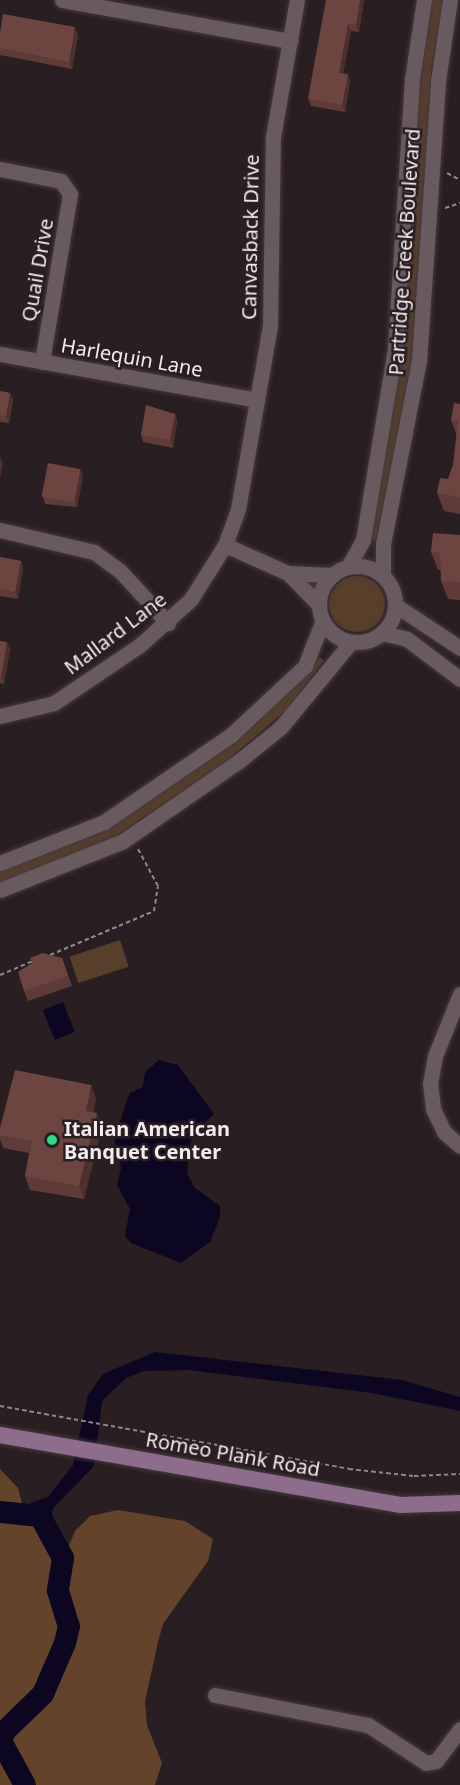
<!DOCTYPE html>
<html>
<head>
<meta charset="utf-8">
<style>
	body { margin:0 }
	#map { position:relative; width:460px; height:1785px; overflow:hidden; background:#291e22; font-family:"Noto Sans",sans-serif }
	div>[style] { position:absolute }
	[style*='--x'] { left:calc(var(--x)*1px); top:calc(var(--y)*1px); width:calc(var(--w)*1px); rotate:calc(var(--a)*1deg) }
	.green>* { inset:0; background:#583f2b; transform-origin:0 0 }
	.round { border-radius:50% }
	.forest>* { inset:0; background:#63442b }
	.water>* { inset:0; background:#0c0621; transform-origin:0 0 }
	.river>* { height:22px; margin:-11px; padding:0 11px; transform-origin:11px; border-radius:11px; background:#0c0621 }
	.path>* { height:2px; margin-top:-1px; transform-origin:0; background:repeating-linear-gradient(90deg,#90878a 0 4.5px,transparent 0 7.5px) }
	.roads { filter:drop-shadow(0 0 2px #443a3d) drop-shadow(0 0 2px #443a3d) }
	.minor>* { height:15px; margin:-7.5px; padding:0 7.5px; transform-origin:7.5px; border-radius:7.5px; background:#685a5f }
	.minor>.ring { margin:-7.5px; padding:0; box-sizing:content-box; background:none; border:15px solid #685a5f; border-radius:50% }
	.secondary>* { height:16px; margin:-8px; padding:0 8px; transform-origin:8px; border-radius:8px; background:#8e6c8b }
	.wall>* { inset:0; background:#5e3b37 }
	.shaded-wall>* { inset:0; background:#4c302d }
	.building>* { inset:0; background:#6d4540; transform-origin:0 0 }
	.dots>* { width:16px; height:16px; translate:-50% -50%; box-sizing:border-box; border:3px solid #291e22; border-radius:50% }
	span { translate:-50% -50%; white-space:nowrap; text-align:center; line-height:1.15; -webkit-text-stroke:5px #291e22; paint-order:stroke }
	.street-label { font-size:20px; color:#f3ebed }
	.poi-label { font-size:20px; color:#f3ebed; font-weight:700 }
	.left { translate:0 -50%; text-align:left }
</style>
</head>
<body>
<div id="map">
	<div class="green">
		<i style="clip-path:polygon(431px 0,443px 0,431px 73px,413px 357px,376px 540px,370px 539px,404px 322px,417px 103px)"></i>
		<i class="round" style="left:329px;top:576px;width:56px;height:56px"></i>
		<i style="clip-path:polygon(318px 657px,324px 660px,286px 710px,229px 759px,107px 842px,0 883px,0 871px,98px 834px,219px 753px,255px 725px)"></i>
		<i style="left:120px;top:940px;width:28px;height:53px;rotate:72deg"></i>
	</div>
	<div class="forest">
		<i style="clip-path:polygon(0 1469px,18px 1488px,22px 1503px,53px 1545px,68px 1548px,75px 1531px,90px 1516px,118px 1510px,185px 1521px,213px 1539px,208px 1561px,163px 1624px,158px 1642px,145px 1701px,147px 1725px,162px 1763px,155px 1785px,0 1785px)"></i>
	</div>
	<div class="water">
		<i style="left:63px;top:1002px;width:32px;height:22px;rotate:68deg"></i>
		<i style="clip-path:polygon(159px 1060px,178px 1065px,214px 1114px,192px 1134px,187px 1173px,194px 1187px,220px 1206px,220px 1217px,210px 1242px,181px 1263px,131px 1243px,125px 1236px,130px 1209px,117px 1185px,121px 1168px,114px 1139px,123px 1112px,130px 1093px,143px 1087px,145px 1072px)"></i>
		<i style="clip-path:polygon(155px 1352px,402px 1380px,460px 1397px,460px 1411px,372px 1393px,188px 1370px,144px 1371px,126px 1378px,102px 1401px,94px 1466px,54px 1507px,50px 1519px,30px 1503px,48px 1497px,73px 1465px,88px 1395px,103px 1374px)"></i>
	</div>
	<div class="river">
		<i style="--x:0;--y:1512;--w:40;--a:5.7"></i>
		<i style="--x:40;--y:1516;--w:48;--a:61.3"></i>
		<i style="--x:63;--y:1558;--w:33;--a:99"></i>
		<i style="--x:58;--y:1591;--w:37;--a:73"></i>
		<i style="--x:69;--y:1626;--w:17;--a:103"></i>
		<i style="--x:65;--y:1643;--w:56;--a:113.3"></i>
		<i style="--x:43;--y:1694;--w:53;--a:135.8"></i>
		<i style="--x:5;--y:1731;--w:11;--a:112"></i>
		<i style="--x:1;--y:1741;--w:50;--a:61.4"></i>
	</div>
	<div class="path">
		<i style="--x:447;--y:173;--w:15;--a:28"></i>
		<i style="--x:445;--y:208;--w:16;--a:-18"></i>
		<i style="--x:50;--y:955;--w:113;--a:-22.9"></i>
		<i style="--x:154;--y:911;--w:25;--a:-81"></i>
		<i style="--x:158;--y:886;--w:42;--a:-118.4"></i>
		<i style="--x:0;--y:975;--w:36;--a:-23"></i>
		<i style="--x:0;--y:1406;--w:355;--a:10.2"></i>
		<i style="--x:349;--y:1469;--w:65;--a:6.1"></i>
		<i style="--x:414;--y:1476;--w:46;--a:-2.5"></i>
	</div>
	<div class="roads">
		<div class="minor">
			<i style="--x:62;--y:0;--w:232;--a:10.2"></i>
			<i style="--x:0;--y:169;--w:62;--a:11.1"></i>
			<i style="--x:61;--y:181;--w:16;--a:55"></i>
			<i style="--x:70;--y:194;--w:170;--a:99.5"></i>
			<i style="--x:0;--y:354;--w:261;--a:10.1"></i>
			<i style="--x:0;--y:530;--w:97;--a:13.2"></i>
			<i style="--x:94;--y:552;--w:32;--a:36"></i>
			<i style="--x:120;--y:571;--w:71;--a:47.3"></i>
			<i style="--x:225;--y:545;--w:69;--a:24"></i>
			<i style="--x:288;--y:573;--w:45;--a:45.9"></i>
			<i class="ring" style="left:319px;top:566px;width:61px;height:61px"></i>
			<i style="--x:348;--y:567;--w:31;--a:-61"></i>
			<i style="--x:363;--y:540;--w:194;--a:-80.5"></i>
			<i style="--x:395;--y:349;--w:271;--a:-86.4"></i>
			<i style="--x:412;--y:79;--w:80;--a:-81.4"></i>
			<i style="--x:288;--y:573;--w:45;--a:2.5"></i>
			<i style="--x:383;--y:576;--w:32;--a:-90"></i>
			<i style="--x:383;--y:544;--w:187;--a:-78.9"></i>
			<i style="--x:419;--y:361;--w:281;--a:-86.1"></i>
			<i style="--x:438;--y:81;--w:82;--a:-81.6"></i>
			<i style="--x:395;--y:605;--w:78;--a:33.5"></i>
			<i style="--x:382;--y:633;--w:26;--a:13"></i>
			<i style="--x:407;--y:639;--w:66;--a:37"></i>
			<i style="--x:0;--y:716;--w:56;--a:-13.5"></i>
			<i style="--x:54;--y:703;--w:104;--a:-34"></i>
			<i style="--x:140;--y:645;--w:69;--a:-42"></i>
			<i style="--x:191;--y:599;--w:64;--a:-57.8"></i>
			<i style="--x:225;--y:545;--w:38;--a:-70"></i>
			<i style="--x:238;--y:509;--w:187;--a:-80.1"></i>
			<i style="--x:270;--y:325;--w:188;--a:-89.1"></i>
			<i style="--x:273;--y:137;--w:139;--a:-80.1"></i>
			<i style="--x:0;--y:863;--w:112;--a:-21.5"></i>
			<i style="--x:104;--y:822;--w:154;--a:-34.4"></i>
			<i style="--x:231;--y:735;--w:101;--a:-43"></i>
			<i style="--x:305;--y:666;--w:49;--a:-68.6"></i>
			<i style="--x:0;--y:890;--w:132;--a:-21.7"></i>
			<i style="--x:123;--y:841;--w:141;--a:-34.6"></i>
			<i style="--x:239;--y:761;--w:54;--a:-39"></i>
			<i style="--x:281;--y:727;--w:110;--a:-50.5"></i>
			<i style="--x:460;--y:994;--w:67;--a:112"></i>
			<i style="--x:435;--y:1056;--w:27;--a:100"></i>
			<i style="--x:430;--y:1083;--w:26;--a:83"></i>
			<i style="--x:433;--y:1109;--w:25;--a:64"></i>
			<i style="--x:444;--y:1132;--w:21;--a:41"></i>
			<i style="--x:215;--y:1695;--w:156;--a:11.1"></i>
			<i style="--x:368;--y:1725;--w:69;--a:33.2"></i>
			<i style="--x:426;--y:1763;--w:10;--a:-11"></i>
			<i style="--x:436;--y:1761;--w:40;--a:-53"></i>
		</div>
		<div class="secondary">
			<i style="--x:0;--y:1435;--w:406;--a:9.9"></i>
			<i style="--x:400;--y:1505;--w:60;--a:-1.9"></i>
		</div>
	</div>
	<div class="wall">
		<i style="clip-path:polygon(326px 0,364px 0,359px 32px,351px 31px,343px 73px,350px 81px,345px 112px,311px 106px,308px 99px)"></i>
		<i style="clip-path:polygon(0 33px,78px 35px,72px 69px,0 55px)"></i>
		<i style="clip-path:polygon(0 391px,10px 393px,13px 400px,9px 423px,0 422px)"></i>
		<i style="clip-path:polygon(460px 404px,460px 514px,444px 511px,437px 493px,448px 479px,453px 465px,457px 436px,451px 420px)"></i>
		<i style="clip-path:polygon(175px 414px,177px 421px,173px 448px,143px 442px,141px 435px)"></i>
		<i style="clip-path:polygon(80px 469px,83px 476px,77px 507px,45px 504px,43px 497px)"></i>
		<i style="clip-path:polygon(460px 535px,460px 600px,448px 599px,441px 581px,441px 570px,438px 570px,431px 552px)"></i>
		<i style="clip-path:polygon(0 557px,21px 561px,23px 568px,18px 599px,0 596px)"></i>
		<i style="clip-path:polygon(0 641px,10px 649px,4px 684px,0 683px)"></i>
		<i style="clip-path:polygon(62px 958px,72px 986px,28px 1001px,24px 991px)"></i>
		<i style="clip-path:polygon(91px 1085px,96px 1099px,93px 1112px,102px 1126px,84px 1199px,30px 1190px,25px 1176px,29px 1153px,3px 1148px,0 1139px,0 1128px)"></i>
	</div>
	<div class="shaded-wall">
		<i style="clip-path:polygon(360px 0,364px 0,359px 32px,356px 25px)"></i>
		<i style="clip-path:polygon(348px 23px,351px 31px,342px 80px,339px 73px)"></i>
		<i style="clip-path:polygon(75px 27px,78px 35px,72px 69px,69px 62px)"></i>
		<i style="clip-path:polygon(348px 74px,350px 81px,345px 112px,342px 105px)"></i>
		<i style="clip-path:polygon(10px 393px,13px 400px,9px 423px,6px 416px)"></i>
		<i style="clip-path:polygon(175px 414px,177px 421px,173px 448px,170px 440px)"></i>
		<i style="clip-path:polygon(0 456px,3px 463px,0 479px)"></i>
		<i style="clip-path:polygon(80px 469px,83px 476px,77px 507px,75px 500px)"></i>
		<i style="clip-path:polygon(21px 561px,23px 568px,18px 599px,15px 592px)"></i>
		<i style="clip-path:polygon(7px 642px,10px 649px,4px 684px,1px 677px)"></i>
		<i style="clip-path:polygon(91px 1085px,96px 1099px,91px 1124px,86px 1111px)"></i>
		<i style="clip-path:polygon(97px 1113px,102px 1126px,84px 1199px,79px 1186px)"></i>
	</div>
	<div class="building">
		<i style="clip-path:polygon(326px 0,360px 0,356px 25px,348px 23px,339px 73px,348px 74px,342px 105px,308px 99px)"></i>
		<i style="clip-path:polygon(3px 14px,75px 27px,69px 62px,0 48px,0 33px)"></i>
		<i style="clip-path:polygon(0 391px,10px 393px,6px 416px,0 415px)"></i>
		<i style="clip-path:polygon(454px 403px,460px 404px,460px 497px,437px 493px,440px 478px,448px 479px,453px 465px,458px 421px,451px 420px)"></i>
		<i style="clip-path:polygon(146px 405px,175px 414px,170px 440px,141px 435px)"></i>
		<i style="left:48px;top:463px;width:33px;height:34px;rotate:11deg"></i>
		<i style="clip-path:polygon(433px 533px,460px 535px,460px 582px,441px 581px,440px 552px,431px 552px)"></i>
		<i style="clip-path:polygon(0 557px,21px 561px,15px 592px,0 589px)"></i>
		<i style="clip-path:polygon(0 641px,7px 642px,1px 677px,0 677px)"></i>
		<i style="clip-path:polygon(43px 953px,62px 958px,68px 976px,24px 991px,18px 972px,32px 963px,30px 958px)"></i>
		<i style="clip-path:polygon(15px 1070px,91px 1085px,86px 1111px,97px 1113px,79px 1186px,25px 1176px,32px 1141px,0 1135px,0 1128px)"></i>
	</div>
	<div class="dots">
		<i style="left:52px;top:1140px;background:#2ad885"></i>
	</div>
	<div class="street-label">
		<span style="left:250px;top:237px;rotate:-89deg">Canvasback Drive</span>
		<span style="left:404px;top:252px;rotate:-86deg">Partridge Creek Boulevard</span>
		<span style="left:37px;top:270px;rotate:-80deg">Quail Drive</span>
		<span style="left:132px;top:357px;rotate:10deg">Harlequin Lane</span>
		<span style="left:115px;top:633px;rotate:-37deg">Mallard Lane</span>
		<span style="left:233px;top:1454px;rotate:10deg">Romeo Plank Road</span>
	</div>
	<div class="poi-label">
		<span class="left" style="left:64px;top:1140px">Italian American<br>Banquet Center</span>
	</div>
</div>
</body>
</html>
